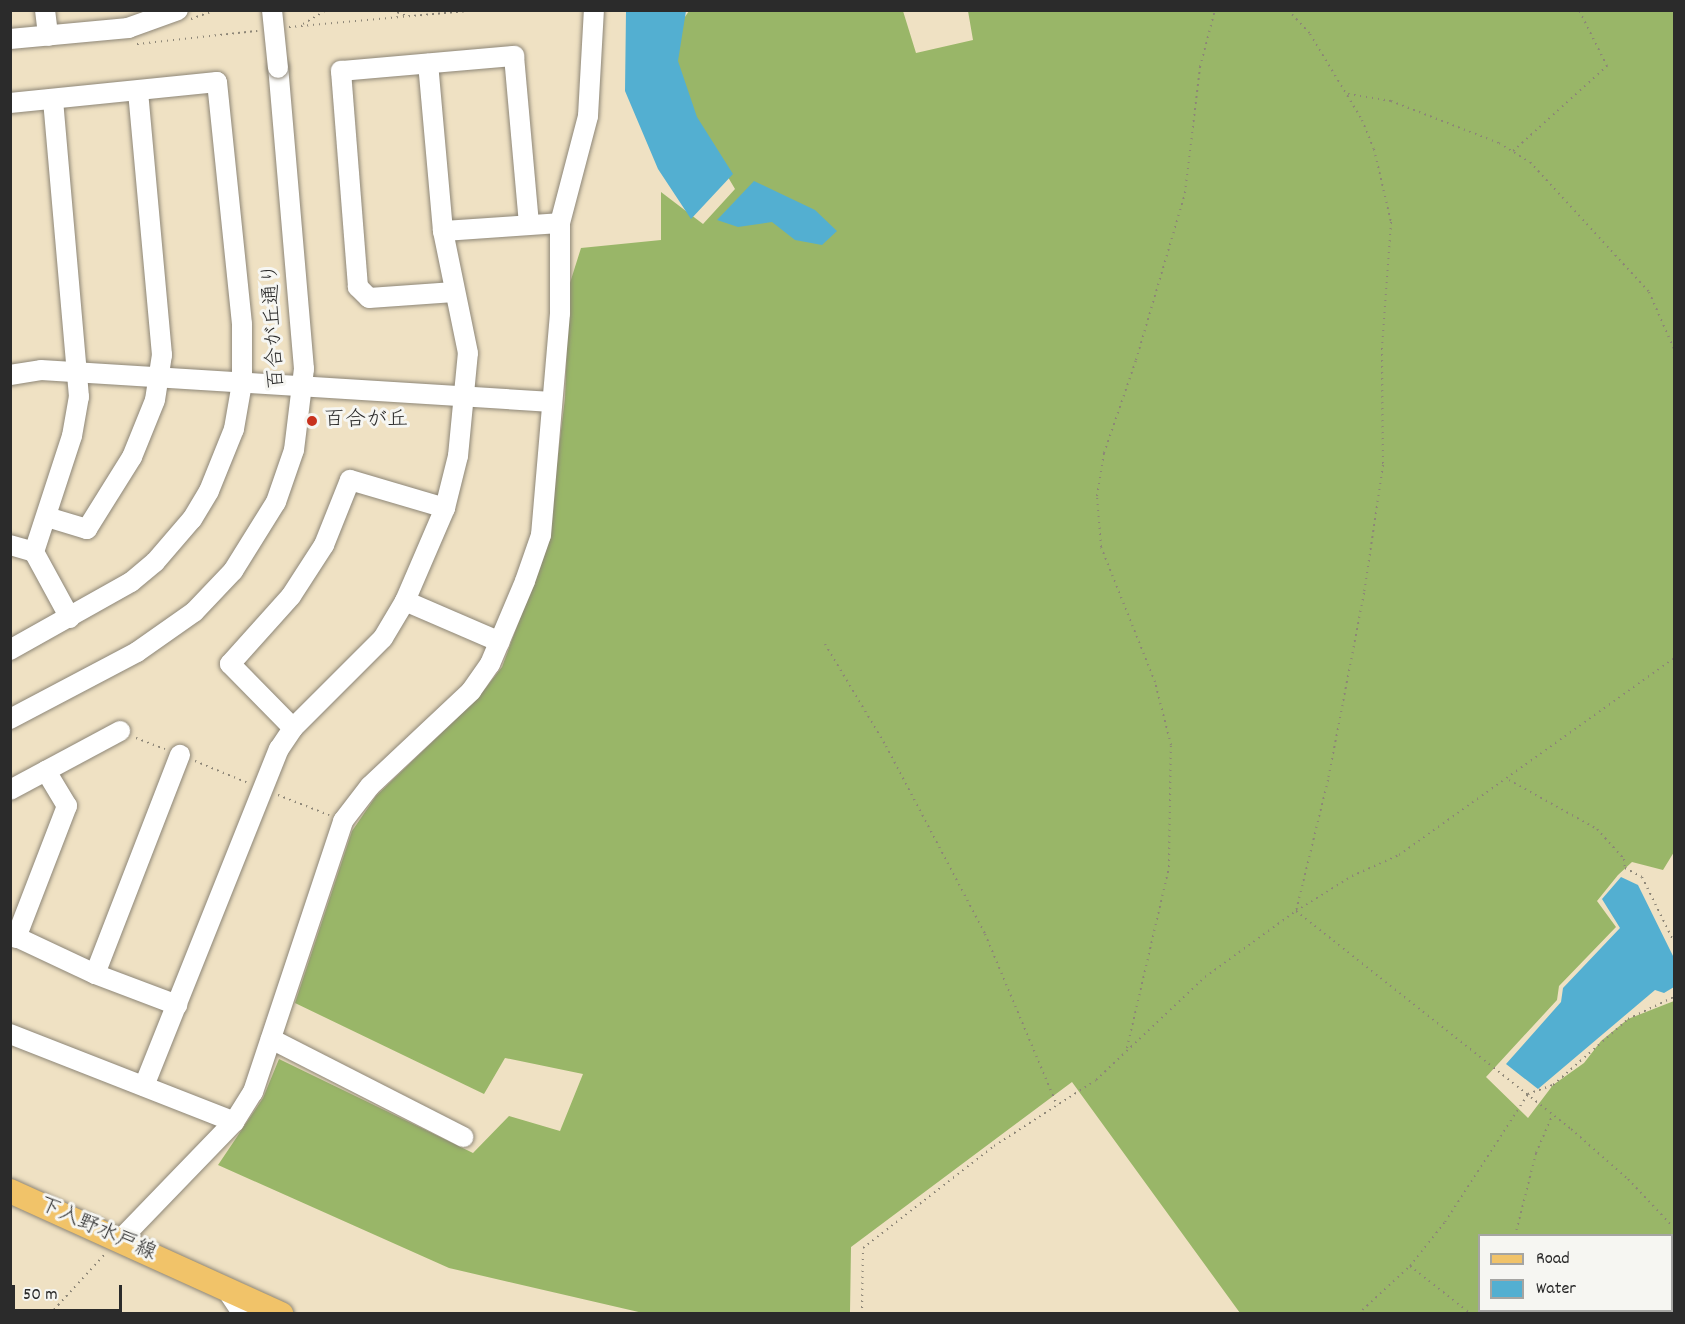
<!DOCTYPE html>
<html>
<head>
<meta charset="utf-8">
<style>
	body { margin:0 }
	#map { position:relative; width:1685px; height:1324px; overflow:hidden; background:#efe1c3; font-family:Dekko,"Klee One",sans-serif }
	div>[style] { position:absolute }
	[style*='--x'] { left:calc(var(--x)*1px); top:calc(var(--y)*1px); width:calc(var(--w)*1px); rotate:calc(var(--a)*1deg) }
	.forest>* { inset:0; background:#99b668 }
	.water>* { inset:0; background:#53afd1 }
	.path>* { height:2px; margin-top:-1px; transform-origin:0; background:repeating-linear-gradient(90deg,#8d8677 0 1.5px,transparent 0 6px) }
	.roads { filter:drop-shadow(0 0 2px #8d8677) drop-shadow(0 0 2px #8d8677) }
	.minor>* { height:20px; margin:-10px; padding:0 10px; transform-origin:10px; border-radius:10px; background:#fff }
	.major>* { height:24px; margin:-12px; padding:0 12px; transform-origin:12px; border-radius:12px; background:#f1c369 }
	.bridges { filter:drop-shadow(0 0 2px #8d8677) drop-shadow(0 0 2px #8d8677) }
	.minor-bridge>* { height:20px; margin:-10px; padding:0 10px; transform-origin:10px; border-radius:10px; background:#fff }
	.dots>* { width:16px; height:16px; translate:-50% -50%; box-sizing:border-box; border:3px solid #f6f6f2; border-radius:50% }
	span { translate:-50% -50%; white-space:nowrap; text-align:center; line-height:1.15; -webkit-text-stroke:6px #f6f6f2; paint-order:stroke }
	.street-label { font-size:21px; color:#2b2b2b }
	.poi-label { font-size:21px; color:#2b2b2b }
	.left { translate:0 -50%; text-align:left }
	.frame { position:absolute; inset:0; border:12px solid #2b2b2b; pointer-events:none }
	.legend { position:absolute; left:1478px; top:1234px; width:195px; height:78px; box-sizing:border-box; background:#f6f6f2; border:2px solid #a5a5a2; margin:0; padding:8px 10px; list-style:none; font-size:18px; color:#2b2b2b }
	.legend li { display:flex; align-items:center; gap:12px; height:30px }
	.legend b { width:30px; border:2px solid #a5a5a2 }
	.scale { position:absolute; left:12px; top:1285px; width:110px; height:27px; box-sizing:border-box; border:3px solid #2b2b2b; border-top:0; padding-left:8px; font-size:18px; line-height:21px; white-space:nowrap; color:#2b2b2b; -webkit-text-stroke:4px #f6f6f2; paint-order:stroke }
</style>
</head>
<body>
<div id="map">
	<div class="forest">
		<i style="clip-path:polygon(evenodd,689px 11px,903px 11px,916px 53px,973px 40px,968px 11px,1674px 11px,1674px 852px,1663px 870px,1632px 862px,1618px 875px,1597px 901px,1616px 927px,1559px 986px,1557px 1000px,1486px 1077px,1528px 1118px,1553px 1085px,1584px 1063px,1601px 1041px,1628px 1019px,1674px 1001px,1674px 1313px,1240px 1313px,1072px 1082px,851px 1247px,850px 1313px,643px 1313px,449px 1268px,218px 1165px,263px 1098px,279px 1059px,473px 1153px,509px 1116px,560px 1131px,583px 1074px,505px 1058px,484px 1094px,295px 1003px,352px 831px,376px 796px,478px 698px,502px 667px,547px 546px,565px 398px,569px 286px,581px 248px,661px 240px,661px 192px,703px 224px,735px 189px,671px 81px,678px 27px,689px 11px,1480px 1236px,1672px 1236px,1672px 1310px,1480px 1310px,1480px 1236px)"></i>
	</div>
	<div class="water">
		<i style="clip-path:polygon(626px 11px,686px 11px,678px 61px,697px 117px,733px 174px,691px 219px,658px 169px,625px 91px)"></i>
		<i style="clip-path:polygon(754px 181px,815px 210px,837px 231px,822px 245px,795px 240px,772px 222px,738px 227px,717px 220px)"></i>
		<i style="clip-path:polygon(1621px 877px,1638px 885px,1674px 958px,1674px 987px,1664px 993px,1655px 990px,1538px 1089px,1506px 1064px,1561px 1002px,1563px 988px,1620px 928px,1602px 899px)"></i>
	</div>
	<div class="path">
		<i style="--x:392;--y:10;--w:16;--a:22"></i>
		<i style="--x:1288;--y:10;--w:33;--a:47"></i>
		<i style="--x:1310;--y:34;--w:100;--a:58.8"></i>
		<i style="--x:1362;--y:120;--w:31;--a:68"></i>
		<i style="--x:1374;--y:149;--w:75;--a:76.9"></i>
		<i style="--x:1391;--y:222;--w:126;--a:94.1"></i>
		<i style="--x:1382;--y:348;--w:117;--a:89.5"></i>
		<i style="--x:1383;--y:465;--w:129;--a:98.4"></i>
		<i style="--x:1364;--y:593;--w:190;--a:100.9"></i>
		<i style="--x:1328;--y:780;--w:135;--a:103.7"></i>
		<i style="--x:1296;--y:911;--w:351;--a:38.4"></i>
		<i style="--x:1571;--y:1129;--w:76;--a:41.3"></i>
		<i style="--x:1628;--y:1179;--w:67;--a:46.8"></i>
		<i style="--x:191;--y:19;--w:27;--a:-20"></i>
		<i style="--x:303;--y:24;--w:27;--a:-31"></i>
		<i style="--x:289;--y:27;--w:193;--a:-5.1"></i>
		<i style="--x:137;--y:44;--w:121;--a:-6.2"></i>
		<i style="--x:1348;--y:94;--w:44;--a:9.2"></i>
		<i style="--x:1391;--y:101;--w:116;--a:21.3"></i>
		<i style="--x:1499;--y:143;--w:36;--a:32"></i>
		<i style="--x:1530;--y:162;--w:176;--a:47.5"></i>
		<i style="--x:1649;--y:292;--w:62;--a:66.3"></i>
		<i style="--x:1513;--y:151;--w:127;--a:-42.1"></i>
		<i style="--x:1607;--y:66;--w:63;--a:-116.6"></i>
		<i style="--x:825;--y:644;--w:119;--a:59.1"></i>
		<i style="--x:886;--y:746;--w:212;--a:62.2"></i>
		<i style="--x:985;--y:934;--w:186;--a:67.2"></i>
		<i style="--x:136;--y:738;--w:31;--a:21"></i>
		<i style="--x:195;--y:761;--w:57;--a:22.5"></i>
		<i style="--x:1509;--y:780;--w:101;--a:29.1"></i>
		<i style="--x:1597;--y:829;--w:40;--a:48"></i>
		<i style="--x:1624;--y:859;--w:9;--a:84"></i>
		<i style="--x:1625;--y:868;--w:19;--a:28"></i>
		<i style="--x:1642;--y:877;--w:72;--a:63.8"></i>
		<i style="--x:278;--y:795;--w:55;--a:21.4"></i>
		<i style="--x:1127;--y:1048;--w:186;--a:-76.9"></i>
		<i style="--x:1169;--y:867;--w:122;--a:-89.1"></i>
		<i style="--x:1171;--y:745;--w:65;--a:-104.3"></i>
		<i style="--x:1155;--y:682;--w:145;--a:-111.8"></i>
		<i style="--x:1101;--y:547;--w:51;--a:-94.5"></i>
		<i style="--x:1097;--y:496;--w:44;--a:-80.8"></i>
		<i style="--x:1104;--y:453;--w:98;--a:-71"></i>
		<i style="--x:1136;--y:360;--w:174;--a:-73.6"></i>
		<i style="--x:1185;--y:193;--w:127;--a:-83.2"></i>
		<i style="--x:1200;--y:67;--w:59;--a:-75.3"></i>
		<i style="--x:1515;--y:1236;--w:86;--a:-75.8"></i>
		<i style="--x:1536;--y:1153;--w:40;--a:-66.6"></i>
		<i style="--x:1410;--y:1266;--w:78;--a:38.2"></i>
		<i style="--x:1519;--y:1310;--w:4;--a:90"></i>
		<i style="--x:50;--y:1314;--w:81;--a:-47.5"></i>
		<i style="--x:862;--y:1314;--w:66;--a:-89.1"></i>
		<i style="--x:863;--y:1248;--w:166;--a:-37.9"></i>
		<i style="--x:994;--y:1146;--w:121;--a:-32.9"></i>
		<i style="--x:1096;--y:1080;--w:150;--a:-43.4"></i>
		<i style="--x:1205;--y:977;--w:112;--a:-36"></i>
		<i style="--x:1296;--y:911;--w:66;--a:-32"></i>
		<i style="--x:1352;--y:876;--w:51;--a:-24.1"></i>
		<i style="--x:1399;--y:855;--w:338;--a:-35.6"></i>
		<i style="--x:1358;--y:1314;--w:71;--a:-42.7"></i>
		<i style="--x:1410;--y:1266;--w:56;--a:-51.5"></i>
		<i style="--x:1445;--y:1222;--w:153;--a:-57"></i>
		<i style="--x:1528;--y:1094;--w:27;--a:-20"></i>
		<i style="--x:1553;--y:1085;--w:100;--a:-41.3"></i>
		<i style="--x:1628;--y:1019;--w:51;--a:-25.6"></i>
	</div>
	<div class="roads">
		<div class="minor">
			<i style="--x:45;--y:10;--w:26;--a:83"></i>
			<i style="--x:10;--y:39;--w:119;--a:-5.3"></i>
			<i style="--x:128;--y:28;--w:53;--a:-19.8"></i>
			<i style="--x:10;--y:103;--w:208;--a:-5.8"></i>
			<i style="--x:217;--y:82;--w:243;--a:84.1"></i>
			<i style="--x:242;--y:324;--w:59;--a:90"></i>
			<i style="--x:242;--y:383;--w:47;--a:99.9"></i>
			<i style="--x:234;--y:429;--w:67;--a:112"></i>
			<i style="--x:209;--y:491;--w:33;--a:121"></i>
			<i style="--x:192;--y:519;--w:57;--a:130.7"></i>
			<i style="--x:155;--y:562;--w:31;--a:140"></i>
			<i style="--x:131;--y:582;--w:139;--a:150.7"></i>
			<i style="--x:443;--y:231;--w:117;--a:-3.9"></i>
			<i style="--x:454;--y:292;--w:85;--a:176"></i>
			<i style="--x:369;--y:298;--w:16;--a:-135"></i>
			<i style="--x:358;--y:287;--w:217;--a:-94.5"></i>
			<i style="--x:341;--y:71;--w:174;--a:-5"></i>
			<i style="--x:514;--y:56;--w:168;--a:84.9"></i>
			<i style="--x:10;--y:375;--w:31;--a:-9"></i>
			<i style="--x:41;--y:370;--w:512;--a:3.58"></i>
			<i style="--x:47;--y:517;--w:42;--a:16.7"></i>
			<i style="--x:87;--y:529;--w:85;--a:-58"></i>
			<i style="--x:132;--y:457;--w:61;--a:-68"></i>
			<i style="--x:155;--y:400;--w:46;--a:-81.2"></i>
			<i style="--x:162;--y:355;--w:265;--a:-95.2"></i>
			<i style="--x:10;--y:545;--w:25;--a:16"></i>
			<i style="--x:34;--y:552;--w:75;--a:61.4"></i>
			<i style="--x:34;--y:552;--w:122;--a:-71.9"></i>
			<i style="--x:72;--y:436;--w:40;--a:-80"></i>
			<i style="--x:79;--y:397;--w:299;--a:-95"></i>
			<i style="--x:405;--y:601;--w:103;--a:23.3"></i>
			<i style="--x:10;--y:719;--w:144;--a:-27.8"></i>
			<i style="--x:137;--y:652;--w:70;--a:-35.1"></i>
			<i style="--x:194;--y:612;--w:57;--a:-46.4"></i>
			<i style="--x:233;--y:571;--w:81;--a:-58.1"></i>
			<i style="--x:276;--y:502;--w:55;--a:-70.9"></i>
			<i style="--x:294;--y:450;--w:82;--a:-83"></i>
			<i style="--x:304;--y:369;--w:302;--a:-94.9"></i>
			<i style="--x:293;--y:728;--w:90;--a:-134.5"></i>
			<i style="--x:230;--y:664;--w:91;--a:-48.1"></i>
			<i style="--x:291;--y:596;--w:61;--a:-57.1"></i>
			<i style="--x:324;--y:545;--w:70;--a:-68.2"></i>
			<i style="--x:350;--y:480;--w:99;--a:16.4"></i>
			<i style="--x:10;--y:790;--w:125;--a:-28.2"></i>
			<i style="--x:10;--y:934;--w:94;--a:25.2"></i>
			<i style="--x:95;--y:974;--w:88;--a:20.7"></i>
			<i style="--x:16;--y:938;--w:142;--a:-68.9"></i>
			<i style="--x:67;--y:806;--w:41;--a:-121"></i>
			<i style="--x:95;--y:974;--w:235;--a:-68.8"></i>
			<i style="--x:10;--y:1034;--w:241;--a:21.4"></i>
			<i style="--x:271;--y:1039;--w:216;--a:27"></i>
			<i style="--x:144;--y:1086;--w:363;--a:-68.2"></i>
			<i style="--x:279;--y:749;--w:25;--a:-56"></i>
			<i style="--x:293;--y:728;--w:127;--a:-45"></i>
			<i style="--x:383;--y:638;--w:43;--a:-59.3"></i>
			<i style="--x:405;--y:601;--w:101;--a:-66.7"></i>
			<i style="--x:445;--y:508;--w:54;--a:-76"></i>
			<i style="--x:458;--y:456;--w:103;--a:-84.5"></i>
			<i style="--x:468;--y:353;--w:125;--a:-101.6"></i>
			<i style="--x:443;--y:231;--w:168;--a:-95.1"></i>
			<i style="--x:120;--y:1240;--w:164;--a:-46"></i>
			<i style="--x:234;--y:1122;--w:36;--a:-58"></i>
			<i style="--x:253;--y:1092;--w:286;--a:-71.6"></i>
			<i style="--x:343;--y:821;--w:44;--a:-52.4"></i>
			<i style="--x:370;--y:786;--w:139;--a:-43.2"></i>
			<i style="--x:471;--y:691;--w:33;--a:-55"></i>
			<i style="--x:490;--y:664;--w:90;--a:-67.1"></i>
			<i style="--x:525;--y:581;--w:49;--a:-70.8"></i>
			<i style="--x:541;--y:535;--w:223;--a:-85.1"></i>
			<i style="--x:560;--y:313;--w:90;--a:-90"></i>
			<i style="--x:560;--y:223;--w:111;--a:-75.3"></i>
			<i style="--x:588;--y:116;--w:106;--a:-86.8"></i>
			<i style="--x:226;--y:1289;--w:30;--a:56"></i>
		</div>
		<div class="major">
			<i style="--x:10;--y:1191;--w:298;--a:24.4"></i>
		</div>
	</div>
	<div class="bridges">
		<div class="minor-bridge">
			<i style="--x:272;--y:10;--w:58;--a:84.1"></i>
		</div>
	</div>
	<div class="dots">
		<i style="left:312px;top:421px;background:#c8321e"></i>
	</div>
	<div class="street-label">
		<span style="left:275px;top:326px;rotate:-93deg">百合が丘通り</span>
		<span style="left:97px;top:1230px;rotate:24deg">下入野水戸線</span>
	</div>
	<div class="poi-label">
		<span class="left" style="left:324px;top:421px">百合が丘</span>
	</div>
	<div class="frame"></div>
	<ul class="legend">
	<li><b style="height:8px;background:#f1c369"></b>Road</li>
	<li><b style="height:16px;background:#53afd1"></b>Water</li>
	</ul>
	<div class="scale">50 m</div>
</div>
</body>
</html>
